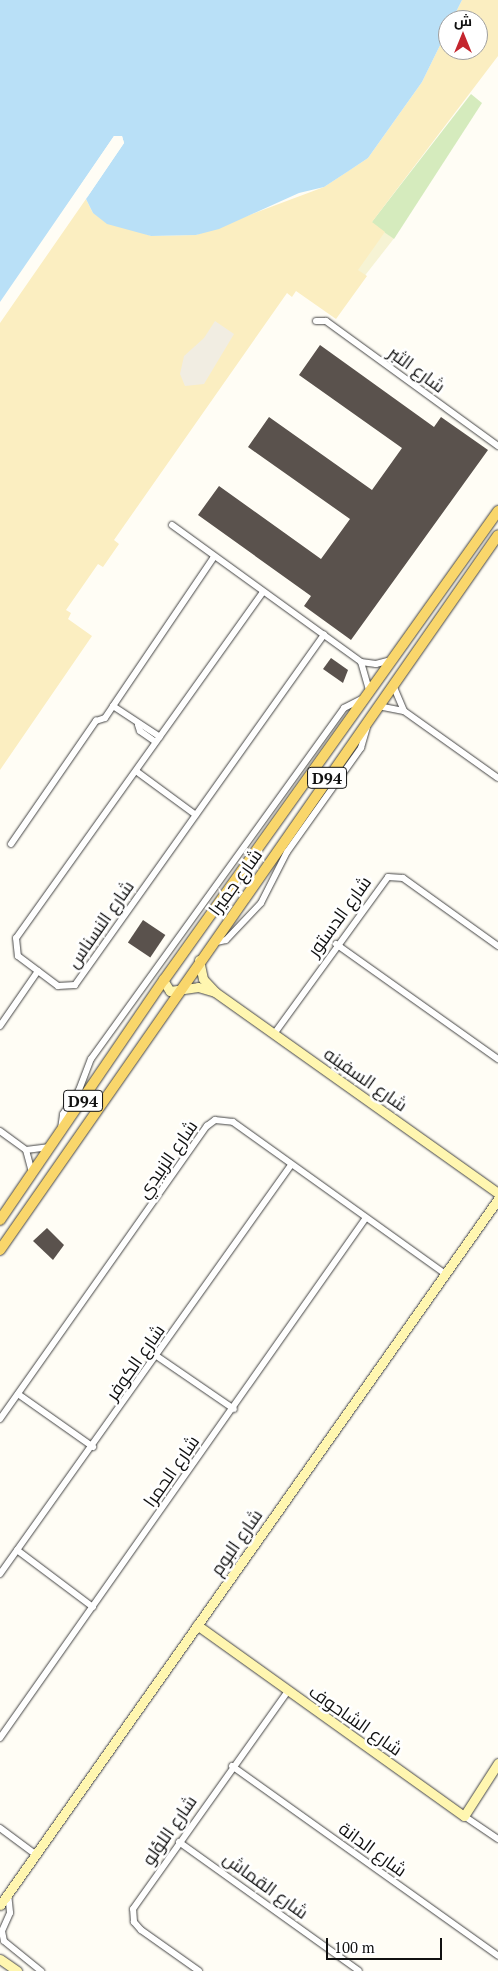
<!DOCTYPE html>
<html>
<head>
<meta charset="utf-8">
<style>
	body { margin:0 }
	#map { position:relative; width:498px; height:1971px; overflow:hidden; background:#fffdf5; font-family:"PT Serif",Cairo,serif }
	div>[style] { position:absolute }
	[style*='--x'] { left:calc(var(--x)*1px); top:calc(var(--y)*1px); width:calc(var(--w)*1px); rotate:calc(var(--a)*1deg) }
	.farmland>* { inset:0; background:#f6f3d4; transform-origin:0 0 }
	.green>* { inset:0; background:#d5ebbd }
	.sand>* { inset:0; background:#fbeec1 }
	.plaza>* { inset:0; background:#f1ede2 }
	.water>* { inset:0; background:#b9e0f7 }
	.pier>* { inset:0; background:#fffdf5 }
	.building>* { inset:0; background:#5a524d; transform-origin:0 0 }
	.roads { filter:drop-shadow(0 0 1px #444) drop-shadow(0 0 1px #444) }
	.street>* { height:6px; margin:-3px; padding:0 3px; transform-origin:3px; border-radius:3px; background:#fff }
	.secondary>* { height:9px; margin:-4.5px; padding:0 4.5px; transform-origin:4.5px; border-radius:4.5px; background:#fff6b0 }
	.primary>* { height:10px; margin:-5px; padding:0 5px; transform-origin:5px; border-radius:5px; background:#f9d66b }
	span { translate:-50% -50%; white-space:nowrap; text-align:center; line-height:1.15; -webkit-text-stroke:5px #fff; paint-order:stroke }
	.shield-label span { padding:1px 4px; background:#fff; border:1px solid; border-radius:4px; -webkit-text-stroke-width:0 }
	.shield-label { font-size:16px; color:#111; font-weight:700 }
	.street-label { font-size:18px; color:#111 }
	.north { position:absolute; left:438px; top:10px; width:50px; height:50px; box-sizing:border-box; background:#fff; border:1px solid #a0a0a0; border-radius:50%; rotate:0deg; font-size:14px; font-weight:700; line-height:20px; text-align:center; color:#111 }
	.north::after { content:''; display:block; margin:auto; width:18px; height:22px; background:#c4262e; clip-path:polygon(50% 0,100% 100%,50% 72%,0 100%) }
	.scale { position:absolute; left:326px; top:1938px; width:116px; height:22px; box-sizing:border-box; border:2px solid #111; border-top:0; padding-left:6px; font-size:15px; line-height:18px; white-space:nowrap; color:#111; -webkit-text-stroke:4px #fff; paint-order:stroke }
</style>
</head>
<body>
<div id="map">
	<div class="farmland">
		<i style="left:385px;top:232px;width:11px;height:47px;rotate:38deg"></i>
	</div>
	<div class="green">
		<i style="clip-path:polygon(471px 94px,482px 103px,394px 239px,371px 223px)"></i>
	</div>
	<div class="sand">
		<i style="clip-path:polygon(462px 0,498px 0,498px 56px,372px 222px,385px 232px,358px 270px,367px 276px,336px 319px,296px 291px,292px 297px,287px 293px,114px 540px,119px 544px,103px 567px,98px 564px,66px 610px,71px 613px,68px 619px,92px 636px,0 770px,0 323px,86px 199px,93px 213px,151px 236px,196px 235px,324px 187px,368px 158px,422px 82px,448px 29px,448px 50px,478px 50px,478px 20px,452px 20px)"></i>
	</div>
	<div class="plaza">
		<i style="clip-path:polygon(215px 321px,234px 334px,204px 384px,185px 386px,180px 374px,184px 356px,204px 338px)"></i>
	</div>
	<div class="water">
		<i style="clip-path:polygon(0 0,462px 0,452px 20px,448px 20px,448px 29px,422px 82px,368px 158px,347px 172px,324px 187px,299px 193px,219px 229px,196px 235px,151px 236px,107px 224px,93px 213px,86px 199px,124px 143px,122px 136px,114px 136px,0 302px)"></i>
	</div>
	<div class="pier">
		<i style="clip-path:polygon(114px 136px,122px 136px,124px 143px,86px 199px,120px 139px,115px 139px,0 304px)"></i>
	</div>
	<div class="building">
		<i style="clip-path:polygon(320px 345px,434px 427px,441px 417px,488px 450px,351px 640px,304px 606px,311px 596px,198px 515px,219px 486px,321px 559px,350px 519px,248px 447px,269px 417px,372px 490px,402px 448px,299px 375px)"></i>
		<i style="clip-path:polygon(331px 658px,348px 670px,343px 683px,323px 669px)"></i>
		<i style="left:143px;top:920px;width:27px;height:27px;rotate:34deg"></i>
		<i style="clip-path:polygon(47px 1228px,64px 1245px,53px 1260px,33px 1241px)"></i>
	</div>
	<div class="roads">
		<div class="street">
			<i style="--x:316;--y:321;--w:10;--a:0"></i>
			<i style="--x:326;--y:321;--w:213;--a:36"></i>
			<i style="--x:172;--y:525;--w:233;--a:35.9"></i>
			<i style="--x:361;--y:662;--w:15;--a:8"></i>
			<i style="--x:376;--y:664;--w:16;--a:-15"></i>
			<i style="--x:263;--y:592;--w:425;--a:125.5"></i>
			<i style="--x:16;--y:938;--w:18;--a:84"></i>
			<i style="--x:18;--y:956;--w:50;--a:36.9"></i>
			<i style="--x:58;--y:986;--w:17;--a:-3"></i>
			<i style="--x:75;--y:985;--w:430;--a:-54.6"></i>
			<i style="--x:361;--y:662;--w:29;--a:74"></i>
			<i style="--x:393;--y:685;--w:28;--a:67"></i>
			<i style="--x:113;--y:706;--w:56;--a:33.4"></i>
			<i style="--x:378;--y:706;--w:26;--a:11"></i>
			<i style="--x:404;--y:711;--w:115;--a:35.5"></i>
			<i style="--x:138;--y:725;--w:6;--a:72"></i>
			<i style="--x:140;--y:731;--w:19;--a:35"></i>
			<i style="--x:136;--y:771;--w:74;--a:36.3"></i>
			<i style="--x:11;--y:844;--w:150;--a:-55.4"></i>
			<i style="--x:96;--y:721;--w:9;--a:-18"></i>
			<i style="--x:105;--y:718;--w:14;--a:-56"></i>
			<i style="--x:113;--y:706;--w:180;--a:-55.9"></i>
			<i style="--x:212;--y:943;--w:14;--a:-12"></i>
			<i style="--x:226;--y:940;--w:51;--a:-46.6"></i>
			<i style="--x:261;--y:903;--w:57;--a:-63"></i>
			<i style="--x:287;--y:852;--w:128;--a:-54.6"></i>
			<i style="--x:361;--y:748;--w:22;--a:-74"></i>
			<i style="--x:336;--y:944;--w:199;--a:35.4"></i>
			<i style="--x:0;--y:1026;--w:67;--a:-55.4"></i>
			<i style="--x:274;--y:1034;--w:194;--a:-54"></i>
			<i style="--x:388;--y:877;--w:15;--a:4"></i>
			<i style="--x:403;--y:878;--w:117;--a:35.6"></i>
			<i style="--x:61;--y:1129;--w:15;--a:-82"></i>
			<i style="--x:63;--y:1114;--w:29;--a:-56"></i>
			<i style="--x:79;--y:1090;--w:33;--a:-69"></i>
			<i style="--x:91;--y:1059;--w:433;--a:-54.2"></i>
			<i style="--x:344;--y:708;--w:22;--a:-27"></i>
			<i style="--x:0;--y:1131;--w:32;--a:36"></i>
			<i style="--x:26;--y:1150;--w:24;--a:75"></i>
			<i style="--x:26;--y:1150;--w:24;--a:-7"></i>
			<i style="--x:158;--y:1357;--w:92;--a:34.4"></i>
			<i style="--x:18;--y:1394;--w:92;--a:35.2"></i>
			<i style="--x:0;--y:1419;--w:359;--a:-54.8"></i>
			<i style="--x:207;--y:1126;--w:10;--a:-37"></i>
			<i style="--x:215;--y:1120;--w:18;--a:6"></i>
			<i style="--x:233;--y:1122;--w:261;--a:35.6"></i>
			<i style="--x:17;--y:1550;--w:95;--a:36.9"></i>
			<i style="--x:0;--y:1574;--w:502;--a:-54.57"></i>
			<i style="--x:0;--y:1738;--w:634;--a:-54.88"></i>
			<i style="--x:232;--y:1766;--w:327;--a:35.5"></i>
			<i style="--x:464;--y:1816;--w:41;--a:34.1"></i>
			<i style="--x:0;--y:1828;--w:44;--a:36.6"></i>
			<i style="--x:179;--y:1842;--w:221;--a:35.6"></i>
			<i style="--x:8;--y:1893;--w:20;--a:84"></i>
			<i style="--x:10;--y:1913;--w:20;--a:114"></i>
			<i style="--x:2;--y:1931;--w:10;--a:79"></i>
			<i style="--x:4;--y:1941;--w:48;--a:39"></i>
			<i style="--x:199;--y:1971;--w:71;--a:-144.7"></i>
			<i style="--x:141;--y:1930;--w:11;--a:-131"></i>
			<i style="--x:134;--y:1922;--w:13;--a:-94"></i>
			<i style="--x:133;--y:1909;--w:266;--a:-54.6"></i>
		</div>
		<div class="secondary">
			<i style="--x:199;--y:960;--w:19;--a:78"></i>
			<i style="--x:203;--y:979;--w:18;--a:47"></i>
			<i style="--x:215;--y:992;--w:347;--a:35.4"></i>
			<i style="--x:163;--y:980;--w:13;--a:58"></i>
			<i style="--x:170;--y:991;--w:28;--a:-8"></i>
			<i style="--x:198;--y:987;--w:15;--a:16"></i>
			<i style="--x:197;--y:1625;--w:328;--a:35.6"></i>
			<i style="--x:464;--y:1816;--w:63;--a:-57.3"></i>
			<i style="--x:0;--y:1905;--w:864;--a:-54.8"></i>
			<i style="--x:0;--y:1959;--w:21;--a:35"></i>
		</div>
		<div class="primary">
			<i style="--x:0;--y:1220;--w:291;--a:-55.7"></i>
			<i style="--x:164;--y:980;--w:576;--a:-54.54"></i>
			<i style="--x:0;--y:1250;--w:871;--a:-55.14"></i>
		</div>
	</div>
	<div class="shield-label">
		<span style="left:327px;top:778px">D94</span>
		<span style="left:83px;top:1101px">D94</span>
	</div>
	<div class="street-label">
		<span style="left:417px;top:369px;rotate:36deg">شارع الثبر</span>
		<span style="left:235px;top:882px;rotate:-54deg">شارع جميرا</span>
		<span style="left:339px;top:916px;rotate:-54deg">شارع الدستور</span>
		<span style="left:100px;top:924px;rotate:-55deg">شارع النسناس</span>
		<span style="left:366px;top:1079px;rotate:35deg">شارع السفينه</span>
		<span style="left:167px;top:1159px;rotate:-55deg">شارع الزبيدي</span>
		<span style="left:135px;top:1362px;rotate:-55deg">شارع الكوفر</span>
		<span style="left:171px;top:1471px;rotate:-55deg">شارع الحمرا</span>
		<span style="left:236px;top:1542px;rotate:-55deg">شارع البوم</span>
		<span style="left:356px;top:1720px;rotate:35deg">شارع الشاحوف</span>
		<span style="left:169px;top:1830px;rotate:-55deg">شارع اللؤلو</span>
		<span style="left:373px;top:1849px;rotate:36deg">شارع الدانة</span>
		<span style="left:266px;top:1885px;rotate:36deg">شارع القماش</span>
	</div>
	<div class="north">ش</div>
	<div class="scale">100 m</div>
</div>
</body>
</html>
